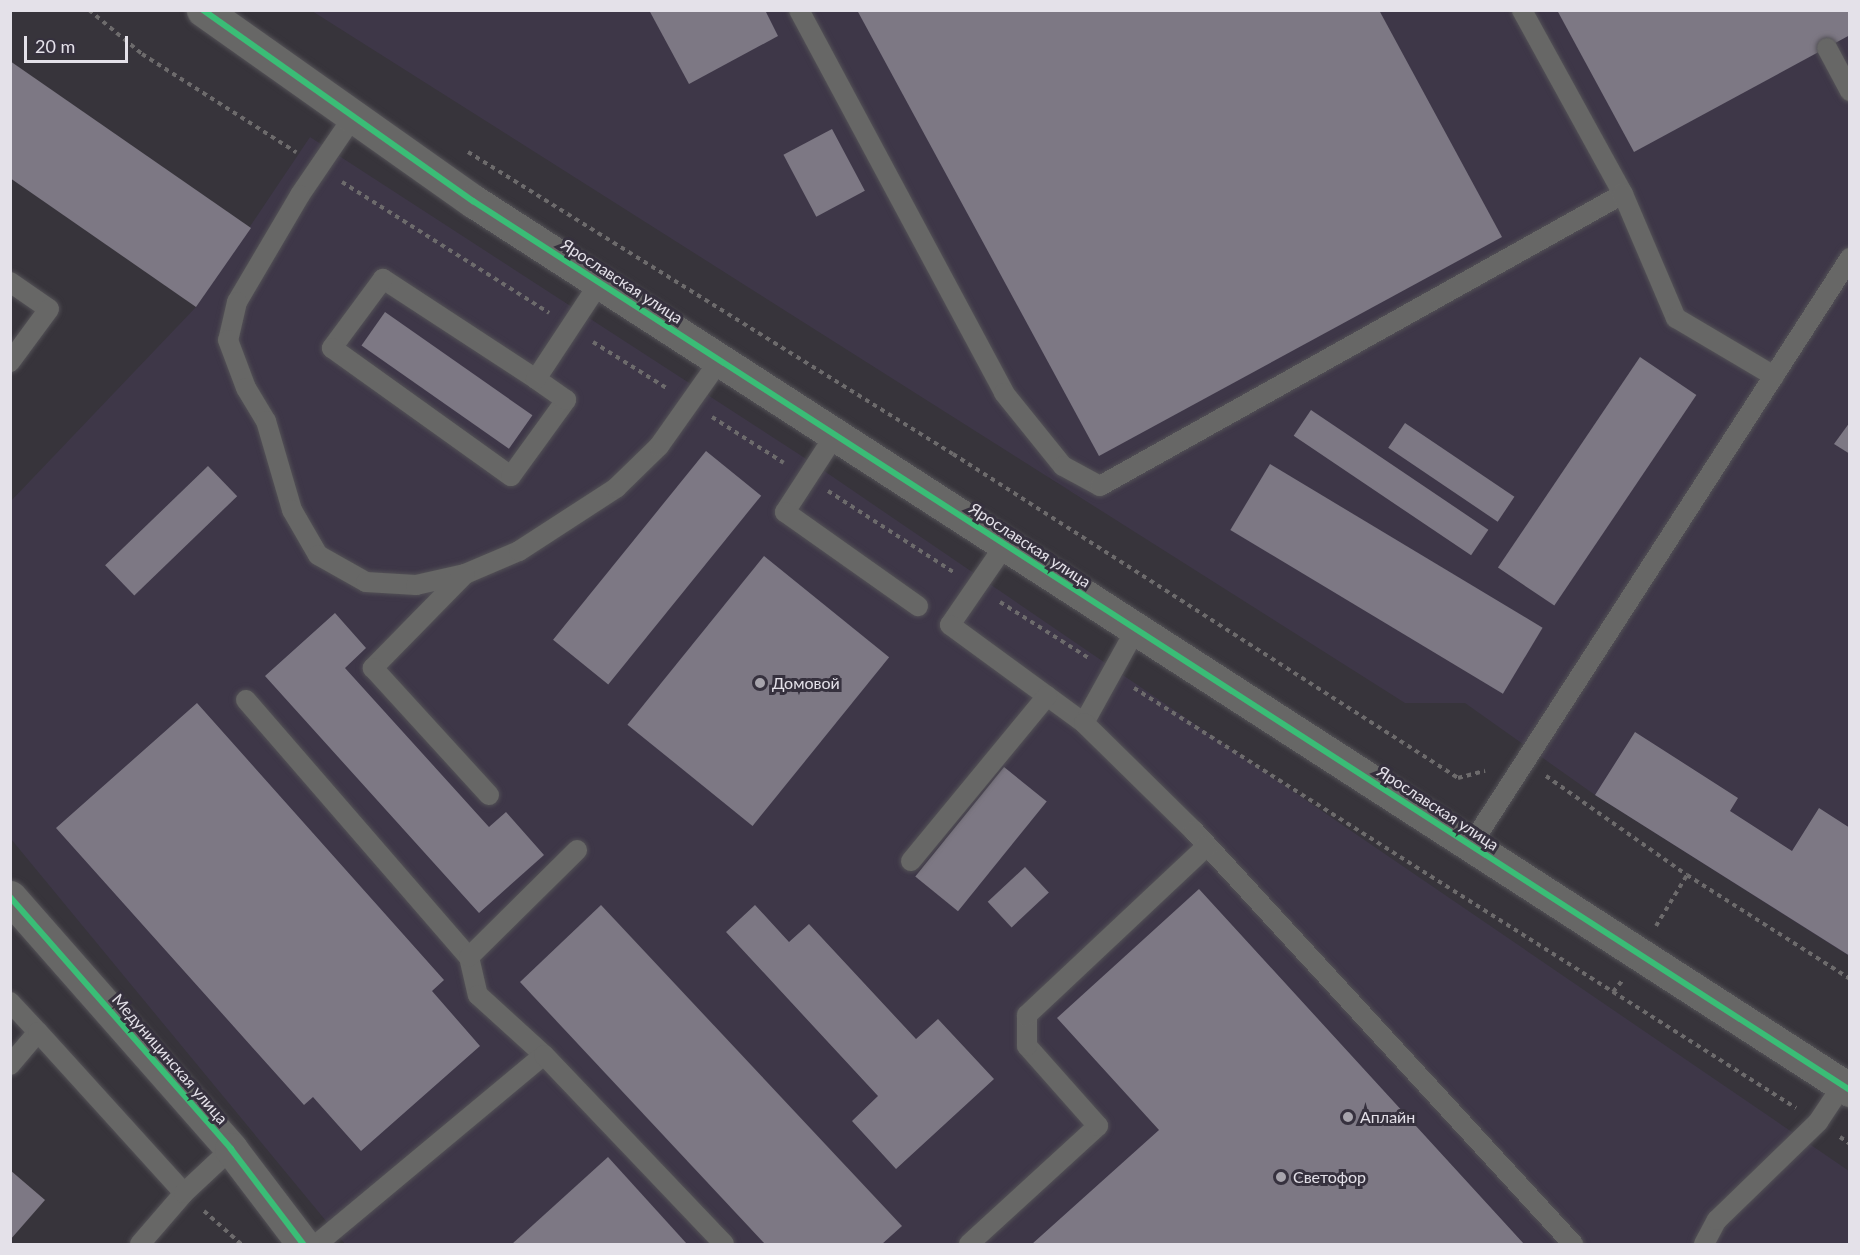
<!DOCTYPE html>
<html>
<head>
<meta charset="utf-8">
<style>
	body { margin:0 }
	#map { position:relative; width:1860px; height:1255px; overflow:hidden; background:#37343b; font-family:Lato,sans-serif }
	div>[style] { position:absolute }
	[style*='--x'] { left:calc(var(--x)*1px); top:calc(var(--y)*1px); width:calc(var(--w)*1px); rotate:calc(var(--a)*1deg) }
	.built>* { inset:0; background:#3e3748 }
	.building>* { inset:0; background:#7d7884; transform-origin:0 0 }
	.path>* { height:4px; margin-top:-2px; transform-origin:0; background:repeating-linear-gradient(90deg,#6d6b6c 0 4.5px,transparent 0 9px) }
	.roads { filter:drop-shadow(0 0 2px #535156) drop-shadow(0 0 2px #535156) }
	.service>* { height:20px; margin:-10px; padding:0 10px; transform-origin:10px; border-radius:10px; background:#676766 }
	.minor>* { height:33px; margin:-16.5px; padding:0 16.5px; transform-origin:16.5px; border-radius:16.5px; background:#676766 }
	.tertiary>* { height:33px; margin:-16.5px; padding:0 16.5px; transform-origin:16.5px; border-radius:16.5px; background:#676766 }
	.cycleway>* { height:6px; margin:-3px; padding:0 3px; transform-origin:3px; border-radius:3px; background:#3abd76 }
	.dots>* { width:16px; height:16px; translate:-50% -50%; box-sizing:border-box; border:3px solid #36313e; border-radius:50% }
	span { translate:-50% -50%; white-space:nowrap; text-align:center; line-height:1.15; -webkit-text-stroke:6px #36313e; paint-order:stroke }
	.street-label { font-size:16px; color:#e4e1e9 }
	.poi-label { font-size:16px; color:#e4e1e9 }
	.left { translate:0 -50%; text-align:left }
	.frame { position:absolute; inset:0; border:12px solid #e4e1e9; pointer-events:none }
	.scale { position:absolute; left:24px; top:36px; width:104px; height:27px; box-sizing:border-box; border:3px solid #e4e1e9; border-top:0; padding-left:8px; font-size:18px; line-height:21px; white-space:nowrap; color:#e4e1e9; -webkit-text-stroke:4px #36313e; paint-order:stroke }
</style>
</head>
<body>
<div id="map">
	<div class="built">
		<i style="clip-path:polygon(312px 11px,1849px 11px,1849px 956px,1595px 795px,1465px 703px,1405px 703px)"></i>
		<i style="clip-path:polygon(310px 137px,814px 464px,1849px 1171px,1849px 1244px,345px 1244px,11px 839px,10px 502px,196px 307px)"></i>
	</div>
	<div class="building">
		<i style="clip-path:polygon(649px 10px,765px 10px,778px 36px,689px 84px)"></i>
		<i style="clip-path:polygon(857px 10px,1379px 10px,1502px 237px,1099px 456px)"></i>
		<i style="clip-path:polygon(1557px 10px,1850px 10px,1850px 35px,1634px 152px)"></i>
		<i style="clip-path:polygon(10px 61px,251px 228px,196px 307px,10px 178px)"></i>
		<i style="left:832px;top:129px;width:70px;height:55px;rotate:62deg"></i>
		<i style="left:385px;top:312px;width:180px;height:41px;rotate:35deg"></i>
		<i style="left:1640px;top:357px;width:68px;height:254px;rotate:34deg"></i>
		<i style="left:1311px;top:410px;width:214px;height:31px;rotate:34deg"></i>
		<i style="clip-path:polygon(1850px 422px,1850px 454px,1834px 444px)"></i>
		<i style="left:1405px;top:423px;width:132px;height:30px;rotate:34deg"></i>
		<i style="left:706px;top:451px;width:71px;height:243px;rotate:39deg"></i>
		<i style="left:1270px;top:464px;width:318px;height:77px;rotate:31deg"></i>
		<i style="left:208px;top:466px;width:42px;height:143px;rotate:46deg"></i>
		<i style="left:764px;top:556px;width:161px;height:217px;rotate:39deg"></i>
		<i style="clip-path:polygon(335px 613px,366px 648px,345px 668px,489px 827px,506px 812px,544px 855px,479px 913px,265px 676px)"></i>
		<i style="clip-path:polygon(197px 703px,444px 980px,432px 991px,480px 1046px,361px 1151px,313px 1097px,304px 1105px,56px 828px)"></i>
		<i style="clip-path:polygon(1635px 732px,1738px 798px,1730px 811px,1792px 851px,1819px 808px,1850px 828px,1850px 956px,1595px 795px)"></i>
		<i style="left:1004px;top:767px;width:55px;height:141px;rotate:39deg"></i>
		<i style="left:1025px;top:867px;width:35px;height:51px;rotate:47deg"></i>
		<i style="clip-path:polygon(1199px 889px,1524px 1244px,1032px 1244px,1159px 1130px,1057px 1018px)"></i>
		<i style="clip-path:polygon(601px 905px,902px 1226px,882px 1244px,765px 1244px,520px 982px)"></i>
		<i style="clip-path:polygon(755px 905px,789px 942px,809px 924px,916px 1039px,938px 1019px,994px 1079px,896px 1169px,852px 1121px,878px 1096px,726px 932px)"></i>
		<i style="clip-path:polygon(608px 1157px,687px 1244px,512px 1244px)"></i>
		<i style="clip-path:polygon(10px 1170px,45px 1200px,10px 1240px)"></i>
	</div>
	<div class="path">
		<i style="--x:89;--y:10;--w:69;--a:39.7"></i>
		<i style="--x:142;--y:54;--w:183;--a:32.5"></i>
		<i style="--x:468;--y:152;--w:571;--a:31.91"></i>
		<i style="--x:953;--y:454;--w:600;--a:32.68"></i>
		<i style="--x:1458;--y:778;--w:28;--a:-15"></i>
		<i style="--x:342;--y:182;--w:245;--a:32.3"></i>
		<i style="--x:593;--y:342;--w:89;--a:32.1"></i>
		<i style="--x:712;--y:417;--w:85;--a:32.6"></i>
		<i style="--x:828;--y:491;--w:149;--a:32.9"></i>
		<i style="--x:1000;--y:602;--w:107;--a:32.3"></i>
		<i style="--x:1134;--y:688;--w:784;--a:32.39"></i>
		<i style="--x:1546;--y:776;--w:172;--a:35.1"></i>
		<i style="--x:1687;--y:875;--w:193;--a:32.5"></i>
		<i style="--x:1656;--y:926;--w:60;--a:-58.7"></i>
		<i style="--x:1613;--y:992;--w:14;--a:-51"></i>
		<i style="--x:1840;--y:1137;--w:12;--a:35"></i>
		<i style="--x:204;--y:1211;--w:50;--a:41.7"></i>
	</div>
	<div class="roads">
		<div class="service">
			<i style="--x:799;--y:10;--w:434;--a:61.8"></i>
			<i style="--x:1004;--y:393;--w:94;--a:51.1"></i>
			<i style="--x:1063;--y:466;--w:42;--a:28.4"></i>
			<i style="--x:1100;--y:486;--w:599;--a:-29.18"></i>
			<i style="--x:1623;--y:194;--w:210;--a:-118.8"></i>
			<i style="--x:1827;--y:48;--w:49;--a:61.9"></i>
			<i style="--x:353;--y:117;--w:94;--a:124.2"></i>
			<i style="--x:300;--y:195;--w:124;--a:120.5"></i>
			<i style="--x:237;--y:302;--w:39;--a:103"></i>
			<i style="--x:228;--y:340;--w:51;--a:69.4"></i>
			<i style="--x:246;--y:388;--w:39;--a:59"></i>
			<i style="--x:266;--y:421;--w:93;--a:73.7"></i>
			<i style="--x:292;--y:510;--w:52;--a:60"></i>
			<i style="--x:318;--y:555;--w:55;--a:29.4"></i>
			<i style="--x:366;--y:582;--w:50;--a:3.4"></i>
			<i style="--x:416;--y:585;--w:50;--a:-12.7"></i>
			<i style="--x:465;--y:574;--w:59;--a:-23.1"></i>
			<i style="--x:519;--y:551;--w:116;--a:-33"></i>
			<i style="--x:616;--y:488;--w:60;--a:-44.3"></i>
			<i style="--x:659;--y:446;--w:105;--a:-54.7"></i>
			<i style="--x:1623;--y:194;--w:135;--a:66.9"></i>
			<i style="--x:1676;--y:318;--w:114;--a:30.6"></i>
			<i style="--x:10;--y:282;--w:47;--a:34.7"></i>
			<i style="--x:49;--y:309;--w:66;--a:126.3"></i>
			<i style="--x:536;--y:379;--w:183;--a:-146.8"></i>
			<i style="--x:383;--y:279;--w:86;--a:126.5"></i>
			<i style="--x:332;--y:348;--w:220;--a:35.6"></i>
			<i style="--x:511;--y:476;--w:94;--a:-54.1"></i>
			<i style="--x:566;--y:400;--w:37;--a:-145"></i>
			<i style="--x:536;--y:379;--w:116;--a:-56.6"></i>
			<i style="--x:835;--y:435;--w:92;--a:123"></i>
			<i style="--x:785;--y:512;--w:163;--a:35.3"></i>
			<i style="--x:1005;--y:545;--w:97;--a:124.5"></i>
			<i style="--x:950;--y:625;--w:166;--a:36.2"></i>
			<i style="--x:465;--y:574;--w:132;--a:134.4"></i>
			<i style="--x:373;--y:668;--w:172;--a:47.6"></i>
			<i style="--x:1136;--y:629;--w:107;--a:119"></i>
			<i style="--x:1084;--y:723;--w:154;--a:44.5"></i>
			<i style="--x:1194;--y:831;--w:561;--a:47.46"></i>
			<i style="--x:246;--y:700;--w:340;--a:49.1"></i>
			<i style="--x:469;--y:957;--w:39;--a:77"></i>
			<i style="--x:478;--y:995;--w:89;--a:42.3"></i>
			<i style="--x:1471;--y:845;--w:699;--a:-57.15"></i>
			<i style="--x:911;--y:861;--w:214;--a:-50.5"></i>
			<i style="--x:469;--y:957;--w:152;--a:-44.7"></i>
			<i style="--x:10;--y:1002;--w:41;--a:47"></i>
			<i style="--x:10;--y:1065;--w:43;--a:-49.7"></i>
			<i style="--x:38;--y:1032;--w:217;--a:47.8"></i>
			<i style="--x:140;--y:1244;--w:67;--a:-49.2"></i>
			<i style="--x:184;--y:1193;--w:64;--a:-43.1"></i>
			<i style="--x:317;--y:1244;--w:295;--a:-39.8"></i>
			<i style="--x:544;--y:1055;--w:261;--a:46.4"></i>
			<i style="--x:969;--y:1244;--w:175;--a:-42.5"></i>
			<i style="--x:1098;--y:1126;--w:107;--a:-131.6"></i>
			<i style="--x:1027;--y:1046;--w:31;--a:-90"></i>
			<i style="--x:1027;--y:1015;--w:247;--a:-43.2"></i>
			<i style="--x:1704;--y:1244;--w:27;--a:-62"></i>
			<i style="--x:1717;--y:1220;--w:141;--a:-44.1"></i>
			<i style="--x:1818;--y:1122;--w:43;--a:-56.3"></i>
		</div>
		<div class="minor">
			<i style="--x:10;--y:897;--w:335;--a:48.7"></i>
			<i style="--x:231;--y:1149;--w:119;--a:52.8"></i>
		</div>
		<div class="tertiary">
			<i style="--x:203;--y:10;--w:331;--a:35.3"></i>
			<i style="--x:473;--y:201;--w:1639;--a:32.85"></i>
		</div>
	</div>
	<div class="cycleway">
		<i style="--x:203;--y:10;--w:331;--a:35.3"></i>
		<i style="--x:473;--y:201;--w:1639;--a:32.85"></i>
		<i style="--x:10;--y:897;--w:335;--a:48.7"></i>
		<i style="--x:231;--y:1149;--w:119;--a:52.8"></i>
	</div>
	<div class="dots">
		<i style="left:760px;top:683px;background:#a7a4ac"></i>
		<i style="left:1348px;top:1117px;background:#a7a4ac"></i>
		<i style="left:1281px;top:1177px;background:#a7a4ac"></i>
	</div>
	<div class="street-label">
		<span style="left:622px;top:281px;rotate:33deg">Ярославская улица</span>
		<span style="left:1030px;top:545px;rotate:33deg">Ярославская улица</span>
		<span style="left:1438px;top:808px;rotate:33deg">Ярославская улица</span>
		<span style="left:170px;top:1059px;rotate:49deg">Медуницинская улица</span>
	</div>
	<div class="poi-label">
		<span class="left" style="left:772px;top:683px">Домовой</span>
		<span class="left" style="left:1360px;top:1117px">Аплайн</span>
		<span class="left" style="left:1293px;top:1177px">Светофор</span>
	</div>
	<div class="frame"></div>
	<div class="scale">20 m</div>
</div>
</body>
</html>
